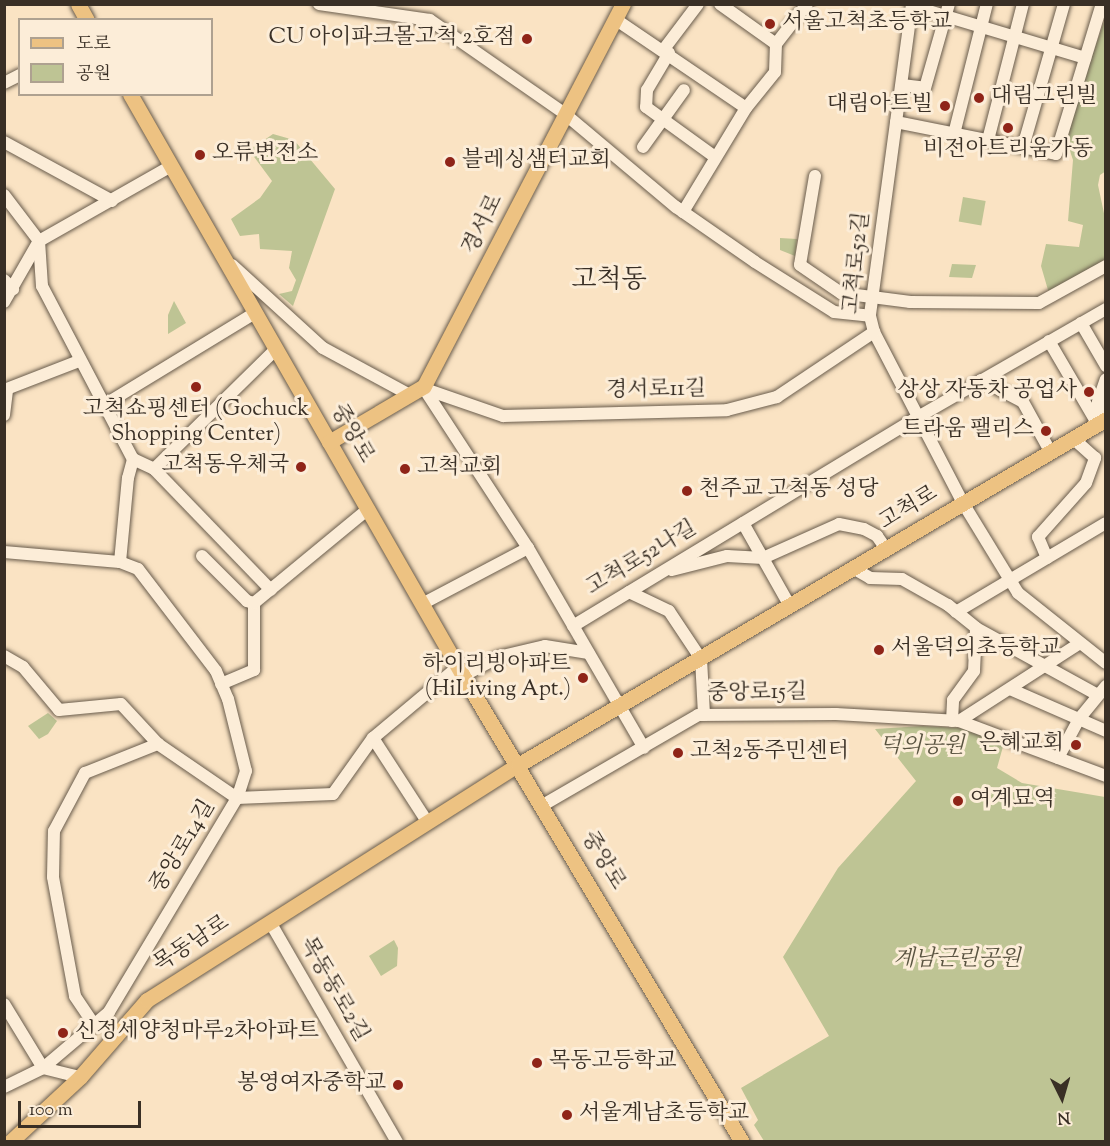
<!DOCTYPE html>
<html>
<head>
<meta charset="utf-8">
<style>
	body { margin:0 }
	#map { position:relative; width:1110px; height:1146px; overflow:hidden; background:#fae3c3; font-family:"Sorts Mill Goudy","Noto Serif KR",serif }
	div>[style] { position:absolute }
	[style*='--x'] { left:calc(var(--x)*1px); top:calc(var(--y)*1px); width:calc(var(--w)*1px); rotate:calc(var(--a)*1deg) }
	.green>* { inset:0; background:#bec494; transform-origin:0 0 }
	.roads { filter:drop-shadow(0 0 2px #695c4c) drop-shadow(0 0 2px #695c4c) }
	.minor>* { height:12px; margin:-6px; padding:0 6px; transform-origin:6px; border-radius:6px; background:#fcedd8 }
	.major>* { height:15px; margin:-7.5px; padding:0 7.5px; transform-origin:7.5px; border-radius:7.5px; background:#edc282 }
	.dots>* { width:16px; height:16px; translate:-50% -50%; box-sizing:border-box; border:3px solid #fcedd8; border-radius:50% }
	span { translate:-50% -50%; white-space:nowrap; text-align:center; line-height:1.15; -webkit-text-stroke:6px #fcedd8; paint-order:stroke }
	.poi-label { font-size:22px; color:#392f25 }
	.left { translate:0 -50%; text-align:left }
	.right { translate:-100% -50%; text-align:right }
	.street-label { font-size:22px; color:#392f25 }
	.park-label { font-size:22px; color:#5a5441; font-style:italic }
	.quarter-label { font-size:26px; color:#392f25 }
	.frame { position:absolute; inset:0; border:6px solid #392f25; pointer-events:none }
	.legend { position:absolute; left:18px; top:18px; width:195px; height:78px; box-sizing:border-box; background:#fcedd8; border:2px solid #aea190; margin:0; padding:8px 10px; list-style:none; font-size:18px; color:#392f25 }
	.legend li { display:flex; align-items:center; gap:12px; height:30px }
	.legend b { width:30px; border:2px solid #aea190 }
	.north { position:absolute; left:1032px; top:1068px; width:60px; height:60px; -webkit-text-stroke:4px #fcedd8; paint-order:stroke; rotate:175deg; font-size:16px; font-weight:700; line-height:24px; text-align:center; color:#392f25 }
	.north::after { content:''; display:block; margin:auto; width:21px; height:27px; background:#392f25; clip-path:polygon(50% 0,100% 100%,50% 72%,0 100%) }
	.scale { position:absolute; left:18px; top:1101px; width:123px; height:27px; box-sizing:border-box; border:3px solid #392f25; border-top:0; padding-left:8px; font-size:18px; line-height:21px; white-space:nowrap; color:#392f25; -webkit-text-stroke:4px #fcedd8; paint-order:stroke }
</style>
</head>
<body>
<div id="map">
	<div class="green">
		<i style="clip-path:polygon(1105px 19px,1106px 171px,1100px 175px,1098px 185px,1105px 218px,1105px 266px,1055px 295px,1048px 290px,1041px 266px,1046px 244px,1079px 247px,1083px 225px,1068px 221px,1073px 160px,1067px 142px,1076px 102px)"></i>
		<i style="clip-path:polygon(273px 134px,294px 140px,335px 189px,293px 306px,279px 294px,292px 291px,296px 280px,289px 268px,292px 251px,260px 249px,259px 234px,240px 236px,231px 219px,260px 198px,272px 181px,246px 146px,254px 147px)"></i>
		<i style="left:963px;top:197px;width:23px;height:25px;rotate:10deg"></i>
		<i style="clip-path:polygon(780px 238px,797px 239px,795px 256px,780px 250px)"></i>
		<i style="clip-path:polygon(952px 264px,976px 265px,972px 278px,949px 277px)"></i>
		<i style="clip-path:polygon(174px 301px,186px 323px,168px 334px,168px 315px)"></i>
		<i style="clip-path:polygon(48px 713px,57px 721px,48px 734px,39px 739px,28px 726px)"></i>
		<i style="clip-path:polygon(922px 726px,960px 728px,1004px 743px,997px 768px,1022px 783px,1105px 797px,1105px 1141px,764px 1141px,754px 1125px,758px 1120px,741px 1088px,829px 1036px,783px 957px,838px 868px,916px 781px,875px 729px)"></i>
		<i style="clip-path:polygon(394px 940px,398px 948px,397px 966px,381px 976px,369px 956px)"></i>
	</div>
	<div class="roads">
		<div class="minor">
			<i style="--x:319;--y:4;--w:112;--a:8.2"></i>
			<i style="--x:430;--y:20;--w:165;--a:34.8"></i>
			<i style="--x:565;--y:114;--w:145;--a:40"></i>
			<i style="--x:676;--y:207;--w:96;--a:34.8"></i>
			<i style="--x:755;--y:262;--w:93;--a:32.3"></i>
			<i style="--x:834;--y:312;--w:36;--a:6"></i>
			<i style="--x:720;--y:4;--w:69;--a:35.5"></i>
			<i style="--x:912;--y:4;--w:315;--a:97.7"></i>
			<i style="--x:870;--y:316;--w:16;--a:76"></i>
			<i style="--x:874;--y:332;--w:193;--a:62.5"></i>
			<i style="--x:963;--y:503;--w:105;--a:58.6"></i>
			<i style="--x:1018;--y:593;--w:112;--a:38.5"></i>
			<i style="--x:912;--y:6;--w:181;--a:16.7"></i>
			<i style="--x:615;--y:19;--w:158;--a:34.2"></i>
			<i style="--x:664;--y:49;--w:56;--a:-52.9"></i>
			<i style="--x:669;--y:53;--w:43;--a:120.7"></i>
			<i style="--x:647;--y:90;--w:17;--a:93"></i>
			<i style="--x:646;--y:107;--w:85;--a:35.9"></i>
			<i style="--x:4;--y:83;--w:18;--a:-27"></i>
			<i style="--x:902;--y:85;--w:23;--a:7"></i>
			<i style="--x:925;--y:88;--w:87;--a:-74.1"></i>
			<i style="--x:896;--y:122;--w:163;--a:11.3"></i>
			<i style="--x:1056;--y:154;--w:157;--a:-73"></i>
			<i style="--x:954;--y:134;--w:134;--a:-75.8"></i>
			<i style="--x:988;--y:140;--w:140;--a:-75.6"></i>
			<i style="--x:4;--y:142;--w:123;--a:28.6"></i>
			<i style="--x:643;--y:147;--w:70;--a:-54.3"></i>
			<i style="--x:1023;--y:147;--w:149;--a:-74"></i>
			<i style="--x:815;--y:176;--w:90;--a:99.6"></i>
			<i style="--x:800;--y:265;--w:50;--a:34.3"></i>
			<i style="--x:841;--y:293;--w:70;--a:7.4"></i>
			<i style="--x:910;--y:302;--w:129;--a:0.4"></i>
			<i style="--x:1039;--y:303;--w:77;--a:-28.9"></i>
			<i style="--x:4;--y:195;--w:58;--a:52.7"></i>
			<i style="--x:39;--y:241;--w:45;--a:86.2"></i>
			<i style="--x:42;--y:286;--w:195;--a:62.3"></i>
			<i style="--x:133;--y:459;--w:23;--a:25"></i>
			<i style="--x:154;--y:469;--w:168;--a:46"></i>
			<i style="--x:683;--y:212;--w:122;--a:-58.8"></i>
			<i style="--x:746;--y:108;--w:46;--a:-51.1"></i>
			<i style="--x:775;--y:72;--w:28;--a:-88"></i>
			<i style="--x:776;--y:44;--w:51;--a:-52.2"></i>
			<i style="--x:232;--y:265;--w:123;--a:42.4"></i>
			<i style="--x:323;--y:348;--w:99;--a:28.4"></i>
			<i style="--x:4;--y:280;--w:13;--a:45"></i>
			<i style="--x:4;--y:302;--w:70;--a:-60.2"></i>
			<i style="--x:39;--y:241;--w:152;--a:-29.6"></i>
			<i style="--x:1081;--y:323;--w:50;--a:59.8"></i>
			<i style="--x:1049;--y:341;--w:95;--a:59.7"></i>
			<i style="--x:981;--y:380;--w:47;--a:27.6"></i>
			<i style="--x:1023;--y:402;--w:56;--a:61.1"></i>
			<i style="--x:423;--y:387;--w:192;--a:56.9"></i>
			<i style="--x:528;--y:548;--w:231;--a:59.9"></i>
			<i style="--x:422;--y:388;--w:86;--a:19.1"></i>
			<i style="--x:503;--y:416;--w:224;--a:-1.5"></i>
			<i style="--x:727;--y:410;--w:52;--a:-14.6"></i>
			<i style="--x:777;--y:397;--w:117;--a:-33.8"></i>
			<i style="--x:4;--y:390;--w:80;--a:-21.1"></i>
			<i style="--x:104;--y:405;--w:177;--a:-31.4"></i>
			<i style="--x:4;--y:415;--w:26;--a:-83"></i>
			<i style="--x:1098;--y:422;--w:20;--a:-90"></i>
			<i style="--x:1098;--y:402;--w:24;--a:-71"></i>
			<i style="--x:154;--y:469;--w:171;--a:-44.5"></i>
			<i style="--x:743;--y:523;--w:95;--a:60.5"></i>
			<i style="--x:4;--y:552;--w:116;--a:4.9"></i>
			<i style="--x:120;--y:562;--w:19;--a:21"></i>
			<i style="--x:138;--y:569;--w:128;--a:52.6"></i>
			<i style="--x:216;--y:671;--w:30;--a:67"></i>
			<i style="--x:228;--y:699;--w:74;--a:76"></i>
			<i style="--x:246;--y:771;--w:28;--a:108"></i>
			<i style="--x:237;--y:798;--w:249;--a:120.9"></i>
			<i style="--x:109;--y:1012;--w:87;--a:139.7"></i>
			<i style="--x:43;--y:1068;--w:43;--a:154"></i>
			<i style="--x:202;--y:556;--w:64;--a:45"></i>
			<i style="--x:247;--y:601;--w:7;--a:16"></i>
			<i style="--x:1047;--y:558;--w:23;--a:-113"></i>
			<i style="--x:1038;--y:537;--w:72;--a:-48.4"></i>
			<i style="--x:1086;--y:483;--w:27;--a:-70"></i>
			<i style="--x:1095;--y:458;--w:30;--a:-138"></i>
			<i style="--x:120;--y:562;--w:84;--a:-84.6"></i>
			<i style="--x:128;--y:478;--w:20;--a:-75"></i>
			<i style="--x:853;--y:568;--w:20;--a:30"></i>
			<i style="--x:870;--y:578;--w:32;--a:2"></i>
			<i style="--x:902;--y:579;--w:53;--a:29.5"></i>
			<i style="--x:948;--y:605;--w:36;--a:39"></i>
			<i style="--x:976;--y:628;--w:139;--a:28.8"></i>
			<i style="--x:672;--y:570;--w:57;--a:-14.3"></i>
			<i style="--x:727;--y:556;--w:36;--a:3"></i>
			<i style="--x:763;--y:558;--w:83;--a:-24.1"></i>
			<i style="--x:839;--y:524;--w:25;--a:11"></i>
			<i style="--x:864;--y:529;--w:15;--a:28"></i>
			<i style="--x:877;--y:536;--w:16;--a:55"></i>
			<i style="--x:629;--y:592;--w:44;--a:25.4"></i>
			<i style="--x:669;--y:611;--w:58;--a:56.3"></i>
			<i style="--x:701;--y:659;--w:56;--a:86.9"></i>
			<i style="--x:422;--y:604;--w:120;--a:-27.8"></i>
			<i style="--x:956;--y:612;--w:174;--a:-30.7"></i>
			<i style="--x:573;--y:626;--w:403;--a:-31.2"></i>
			<i style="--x:918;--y:417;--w:217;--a:-29.9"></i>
			<i style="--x:4;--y:656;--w:22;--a:30"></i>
			<i style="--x:23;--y:667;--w:56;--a:50.1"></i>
			<i style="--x:59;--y:710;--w:62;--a:-5.5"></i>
			<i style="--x:121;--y:704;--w:54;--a:47.2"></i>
			<i style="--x:158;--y:744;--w:96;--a:34.4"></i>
			<i style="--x:463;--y:676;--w:40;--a:-28"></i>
			<i style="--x:498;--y:657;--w:48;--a:-13.2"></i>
			<i style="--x:545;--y:646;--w:44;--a:9.2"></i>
			<i style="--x:221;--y:684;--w:36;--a:-23"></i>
			<i style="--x:254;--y:670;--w:67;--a:-90"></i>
			<i style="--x:254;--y:603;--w:148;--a:-39.5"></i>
			<i style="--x:1010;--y:689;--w:105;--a:23.6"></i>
			<i style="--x:952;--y:721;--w:21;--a:-87"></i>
			<i style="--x:953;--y:700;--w:36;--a:-54"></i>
			<i style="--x:974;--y:671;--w:43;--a:-87.3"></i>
			<i style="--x:959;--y:721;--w:144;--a:-32.8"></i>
			<i style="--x:373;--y:738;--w:101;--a:57.1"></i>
			<i style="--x:1058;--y:758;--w:44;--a:-61.7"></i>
			<i style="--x:1079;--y:719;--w:43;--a:-50.7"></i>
			<i style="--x:237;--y:798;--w:96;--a:-2.4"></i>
			<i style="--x:333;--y:794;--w:69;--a:-54.5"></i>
			<i style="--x:373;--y:738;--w:111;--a:-39.9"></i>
			<i style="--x:543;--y:805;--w:179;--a:-30.1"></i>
			<i style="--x:698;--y:715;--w:138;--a:-0.4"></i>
			<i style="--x:836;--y:714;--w:123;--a:3.3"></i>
			<i style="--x:959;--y:721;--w:157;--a:20.5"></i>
			<i style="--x:270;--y:922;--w:254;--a:60"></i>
			<i style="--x:4;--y:1004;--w:75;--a:58.6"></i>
			<i style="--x:43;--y:1068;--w:38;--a:14"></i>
			<i style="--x:95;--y:1026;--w:36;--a:-124"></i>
			<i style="--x:75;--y:996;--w:121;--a:-100.5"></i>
			<i style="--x:53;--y:877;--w:46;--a:-88.8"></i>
			<i style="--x:54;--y:831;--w:66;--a:-61.9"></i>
			<i style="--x:85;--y:773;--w:79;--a:-21.7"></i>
		</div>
		<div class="major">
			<i style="--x:78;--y:4;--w:18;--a:61"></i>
			<i style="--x:130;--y:94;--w:671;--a:60.22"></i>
			<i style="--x:463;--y:676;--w:543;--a:59.09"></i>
			<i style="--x:329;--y:442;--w:110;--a:-30.5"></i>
			<i style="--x:424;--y:386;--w:431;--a:-62.5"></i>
			<i style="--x:10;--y:1142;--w:96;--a:-42.9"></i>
			<i style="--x:80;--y:1077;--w:102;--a:-49"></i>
			<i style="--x:147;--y:1000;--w:439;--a:-32.4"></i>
			<i style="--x:518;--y:765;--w:682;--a:-30.47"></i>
		</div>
	</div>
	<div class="dots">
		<i style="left:770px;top:24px;background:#8f2418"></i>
		<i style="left:527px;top:39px;background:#8f2418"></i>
		<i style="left:979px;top:98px;background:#8f2418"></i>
		<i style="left:945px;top:106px;background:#8f2418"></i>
		<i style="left:1008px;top:128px;background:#8f2418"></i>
		<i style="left:200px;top:155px;background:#8f2418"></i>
		<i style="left:450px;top:162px;background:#8f2418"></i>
		<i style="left:196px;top:387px;background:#8f2418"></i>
		<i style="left:1089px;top:392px;background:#8f2418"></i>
		<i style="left:1046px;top:431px;background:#8f2418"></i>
		<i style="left:301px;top:467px;background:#8f2418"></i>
		<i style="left:405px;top:469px;background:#8f2418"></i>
		<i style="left:687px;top:491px;background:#8f2418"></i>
		<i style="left:879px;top:650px;background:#8f2418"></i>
		<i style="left:583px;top:678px;background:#8f2418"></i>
		<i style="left:1076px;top:745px;background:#8f2418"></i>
		<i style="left:678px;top:753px;background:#8f2418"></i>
		<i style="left:958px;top:801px;background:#8f2418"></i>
		<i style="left:63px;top:1033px;background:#8f2418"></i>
		<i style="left:537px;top:1063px;background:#8f2418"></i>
		<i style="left:398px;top:1085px;background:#8f2418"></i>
		<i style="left:567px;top:1115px;background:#8f2418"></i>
	</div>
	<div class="poi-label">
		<span class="left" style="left:782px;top:24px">서울고척초등학교</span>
		<span class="right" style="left:515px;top:39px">CU 아이파크몰고척 2호점</span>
		<span class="left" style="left:991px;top:98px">대림그린빌</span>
		<span class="right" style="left:933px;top:106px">대림아트빌</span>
		<span style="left:1008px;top:151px">비전아트리움가동</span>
		<span class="left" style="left:212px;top:155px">오류변전소</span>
		<span class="left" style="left:462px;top:162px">블레싱샘터교회</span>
		<span class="right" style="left:1077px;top:392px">상상 자동차 공업사</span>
		<span style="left:196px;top:423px">고척쇼핑센터 (Gochuck<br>Shopping Center)</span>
		<span class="right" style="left:1034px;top:431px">트라움 팰리스</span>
		<span class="right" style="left:289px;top:467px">고척동우체국</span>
		<span class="left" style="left:417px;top:469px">고척교회</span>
		<span class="left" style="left:699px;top:491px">천주교 고척동 성당</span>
		<span class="left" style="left:891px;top:650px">서울덕의초등학교</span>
		<span class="right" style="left:571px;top:678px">하이리빙아파트<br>(HiLiving Apt.)</span>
		<span class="right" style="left:1064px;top:745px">은혜교회</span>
		<span class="left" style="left:690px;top:753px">고척2동주민센터</span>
		<span class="left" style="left:970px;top:801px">여계묘역</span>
		<span class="left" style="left:75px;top:1033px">신정세양청마루2차아파트</span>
		<span class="left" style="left:549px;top:1063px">목동고등학교</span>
		<span class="right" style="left:386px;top:1085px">봉영여자중학교</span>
		<span class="left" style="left:579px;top:1115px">서울계남초등학교</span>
	</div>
	<div class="street-label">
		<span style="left:484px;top:225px;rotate:-64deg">경서로</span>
		<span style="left:858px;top:263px;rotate:-84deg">고척로52길</span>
		<span style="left:656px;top:391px;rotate:-1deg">경서로11길</span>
		<span style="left:351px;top:434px;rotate:60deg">중앙로</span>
		<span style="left:909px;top:509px;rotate:-31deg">고척로</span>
		<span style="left:642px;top:559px;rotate:-31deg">고척로52나길</span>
		<span style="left:757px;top:694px;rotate:-1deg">중앙로15길</span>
		<span style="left:184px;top:847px;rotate:-59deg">중앙로14길</span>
		<span style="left:602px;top:861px;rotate:59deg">중앙로</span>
		<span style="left:192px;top:945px;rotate:-33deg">목동남로</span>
		<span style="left:333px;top:990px;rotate:60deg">목동동로2길</span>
	</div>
	<div class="park-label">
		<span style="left:922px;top:748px">덕의공원</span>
		<span style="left:957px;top:961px">계남근린공원</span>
	</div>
	<div class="quarter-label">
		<span style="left:609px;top:281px">고척동</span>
	</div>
	<div class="frame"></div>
	<ul class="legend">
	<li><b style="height:8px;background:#edc282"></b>도로</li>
	<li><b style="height:16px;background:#bec494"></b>공원</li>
	</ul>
	<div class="north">N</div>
	<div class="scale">100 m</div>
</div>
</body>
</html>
